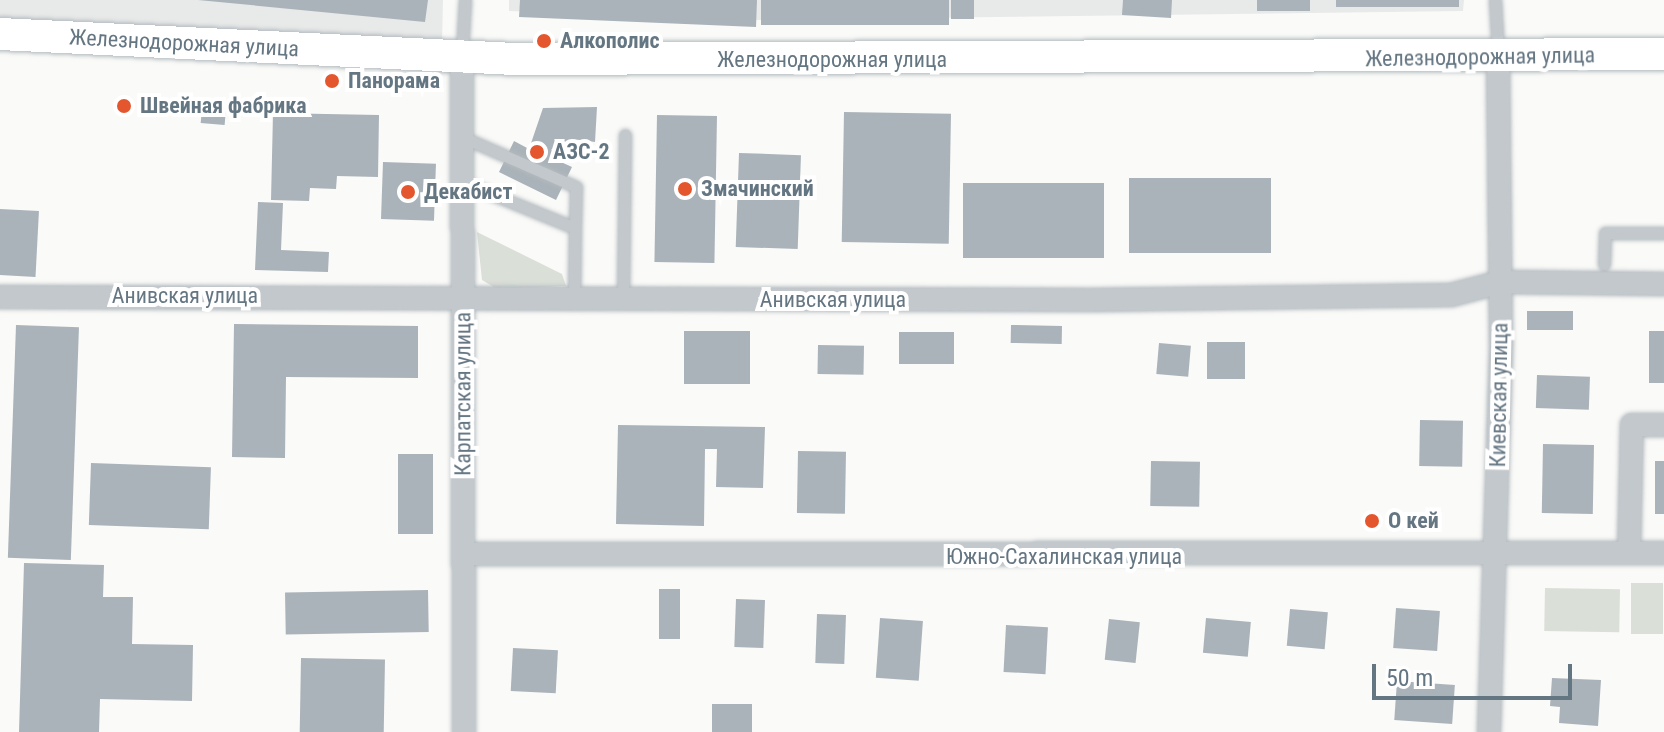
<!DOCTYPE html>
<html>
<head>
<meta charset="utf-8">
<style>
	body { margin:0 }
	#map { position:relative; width:1664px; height:732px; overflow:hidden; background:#fafaf8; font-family:"Roboto Condensed",sans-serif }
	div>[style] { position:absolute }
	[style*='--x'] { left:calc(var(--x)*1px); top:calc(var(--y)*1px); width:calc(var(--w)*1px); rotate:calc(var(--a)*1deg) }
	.built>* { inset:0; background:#e8e9e9 }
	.green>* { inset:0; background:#dadfd7; transform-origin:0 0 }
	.building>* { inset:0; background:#aab3b9; transform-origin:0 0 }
	.roads { filter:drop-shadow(0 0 2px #b3babf) drop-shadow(0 0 2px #b3babf) }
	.lane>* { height:11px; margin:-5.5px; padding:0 5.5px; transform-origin:5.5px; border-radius:5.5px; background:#c3c8cc }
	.street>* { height:22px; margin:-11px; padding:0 11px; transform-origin:11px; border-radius:11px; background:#c3c8cc }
	.secondary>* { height:32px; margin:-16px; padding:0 16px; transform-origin:16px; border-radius:16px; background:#fff }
	.dots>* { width:22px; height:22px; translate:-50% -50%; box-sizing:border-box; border:4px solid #fff; border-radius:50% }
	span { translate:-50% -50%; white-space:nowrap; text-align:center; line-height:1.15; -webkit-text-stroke:8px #fff; paint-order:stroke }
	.poi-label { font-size:22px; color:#657683; font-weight:700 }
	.left { translate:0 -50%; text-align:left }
	.street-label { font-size:22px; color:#657683 }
	.scale { position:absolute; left:1372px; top:664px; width:200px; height:36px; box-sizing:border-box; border:4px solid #657683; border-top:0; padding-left:10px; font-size:24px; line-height:28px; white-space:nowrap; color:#657683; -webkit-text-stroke:6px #fff; paint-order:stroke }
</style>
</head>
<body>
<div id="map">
	<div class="built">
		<i style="clip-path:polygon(0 0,443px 0,442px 41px,0 22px)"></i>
		<i style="clip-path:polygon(509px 0,1464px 0,1463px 11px,758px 20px,509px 11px)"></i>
	</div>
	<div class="green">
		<i style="clip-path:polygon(477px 232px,562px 274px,566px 286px,497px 289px,482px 280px)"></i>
		<i style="left:1631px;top:583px;width:32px;height:51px"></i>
		<i style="left:1545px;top:588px;width:75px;height:43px;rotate:1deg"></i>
	</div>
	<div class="building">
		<i style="clip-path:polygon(198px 0,428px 0,425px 22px)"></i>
		<i style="clip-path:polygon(520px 0,757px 0,756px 27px,519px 17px)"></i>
		<i style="left:761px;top:0;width:188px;height:25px"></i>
		<i style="left:951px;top:0;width:23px;height:19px"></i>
		<i style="clip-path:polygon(1123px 0,1172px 0,1171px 18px,1122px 15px)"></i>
		<i style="left:1257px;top:0;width:53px;height:11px"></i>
		<i style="left:1336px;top:0;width:123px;height:7px"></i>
		<i style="clip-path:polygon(597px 107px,595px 142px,572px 139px,561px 162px,572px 167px,556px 200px,499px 172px,514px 141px,529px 149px,543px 108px)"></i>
		<i style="left:202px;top:108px;width:24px;height:15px;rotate:5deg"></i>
		<i style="left:844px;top:112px;width:107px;height:130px;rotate:1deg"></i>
		<i style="clip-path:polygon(273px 113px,379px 115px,378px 177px,337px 176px,336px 189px,310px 188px,309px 201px,271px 200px)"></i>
		<i style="left:657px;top:115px;width:60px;height:147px;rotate:1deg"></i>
		<i style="left:739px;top:153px;width:62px;height:94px;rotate:2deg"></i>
		<i style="left:383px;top:162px;width:53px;height:57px;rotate:2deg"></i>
		<i style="left:1271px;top:178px;width:75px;height:142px;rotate:90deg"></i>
		<i style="left:1104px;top:183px;width:75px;height:141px;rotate:90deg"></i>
		<i style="clip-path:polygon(258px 202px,283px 203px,281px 250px,329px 252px,328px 272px,255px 270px)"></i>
		<i style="left:0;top:209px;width:39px;height:66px;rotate:3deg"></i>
		<i style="left:1527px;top:311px;width:46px;height:19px"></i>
		<i style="clip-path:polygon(234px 324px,418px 326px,418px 378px,286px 377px,285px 458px,232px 457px)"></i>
		<i style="left:16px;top:325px;width:63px;height:233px;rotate:2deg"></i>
		<i style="left:1011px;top:325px;width:51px;height:18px;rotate:1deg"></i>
		<i style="left:684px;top:331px;width:66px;height:53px"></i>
		<i style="left:1649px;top:331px;width:15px;height:52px"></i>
		<i style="left:899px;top:332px;width:55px;height:32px"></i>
		<i style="left:1207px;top:342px;width:38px;height:37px"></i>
		<i style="left:1159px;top:343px;width:32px;height:31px;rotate:5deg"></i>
		<i style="left:818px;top:345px;width:46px;height:29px;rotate:1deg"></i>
		<i style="left:1537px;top:375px;width:53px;height:33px;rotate:2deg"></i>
		<i style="left:1420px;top:420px;width:43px;height:46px;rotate:1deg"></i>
		<i style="clip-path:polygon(618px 425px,765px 427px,763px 488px,716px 487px,717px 449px,705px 449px,704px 526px,616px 524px)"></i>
		<i style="left:1543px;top:444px;width:51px;height:69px;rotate:1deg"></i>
		<i style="left:798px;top:451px;width:48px;height:62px;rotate:1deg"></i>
		<i style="left:398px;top:454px;width:35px;height:80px"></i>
		<i style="left:1151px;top:461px;width:49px;height:45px;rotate:1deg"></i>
		<i style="left:1655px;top:461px;width:9px;height:53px"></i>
		<i style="left:91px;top:463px;width:120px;height:62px;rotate:2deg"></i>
		<i style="clip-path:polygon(24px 563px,104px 565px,103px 597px,133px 597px,132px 644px,193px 645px,192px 701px,100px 699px,99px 732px,19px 732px)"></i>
		<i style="left:659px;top:589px;width:21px;height:50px"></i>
		<i style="left:428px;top:590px;width:42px;height:143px;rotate:89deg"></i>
		<i style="left:736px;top:599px;width:29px;height:48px;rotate:2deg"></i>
		<i style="left:1396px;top:608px;width:44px;height:40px;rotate:4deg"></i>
		<i style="left:1290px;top:609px;width:38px;height:37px;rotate:5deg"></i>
		<i style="left:817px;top:614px;width:29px;height:49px;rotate:2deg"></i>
		<i style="left:880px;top:618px;width:43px;height:60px;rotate:4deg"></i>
		<i style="left:1206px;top:618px;width:45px;height:35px;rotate:5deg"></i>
		<i style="left:1109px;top:619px;width:31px;height:41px;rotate:6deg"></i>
		<i style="left:1006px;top:625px;width:42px;height:47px;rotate:3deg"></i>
		<i style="left:513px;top:648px;width:45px;height:43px;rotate:3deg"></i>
		<i style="left:301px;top:658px;width:84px;height:74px;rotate:1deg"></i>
		<i style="clip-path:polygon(1552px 678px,1601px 680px,1598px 726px,1559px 723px,1560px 707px,1550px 706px)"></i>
		<i style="left:1397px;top:681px;width:58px;height:39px;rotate:4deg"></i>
		<i style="left:752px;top:704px;width:28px;height:40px;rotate:90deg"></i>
	</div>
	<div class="roads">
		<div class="lane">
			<i style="--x:1495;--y:0;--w:52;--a:86.7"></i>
			<i style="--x:462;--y:52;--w:52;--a:-86.7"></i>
			<i style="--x:460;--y:136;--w:127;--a:23.7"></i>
			<i style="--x:576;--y:187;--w:41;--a:91.4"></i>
			<i style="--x:460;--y:181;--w:124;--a:22.2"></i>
			<i style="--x:575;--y:228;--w:71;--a:90.8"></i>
			<i style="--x:1604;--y:264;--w:31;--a:-88"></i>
			<i style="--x:1605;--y:233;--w:59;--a:0"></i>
			<i style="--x:623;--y:299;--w:164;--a:-89.3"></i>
		</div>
		<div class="street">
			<i style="--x:462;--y:56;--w:676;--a:89.83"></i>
			<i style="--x:0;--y:297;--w:1092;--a:0.16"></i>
			<i style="--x:1092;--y:300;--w:359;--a:-0.8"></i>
			<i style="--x:1451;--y:295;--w:52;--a:-14.6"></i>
			<i style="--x:1501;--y:282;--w:163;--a:0.7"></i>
			<i style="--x:1629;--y:553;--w:128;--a:-88.7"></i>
			<i style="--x:1632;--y:425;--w:32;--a:0"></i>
			<i style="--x:464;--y:554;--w:1200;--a:-0.05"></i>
			<i style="--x:1489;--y:732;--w:391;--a:-88.2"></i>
			<i style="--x:1501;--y:341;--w:284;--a:-90.6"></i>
		</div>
		<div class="secondary">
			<i style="--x:0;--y:34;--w:515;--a:2.78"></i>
			<i style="--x:514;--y:59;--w:1150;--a:-0.25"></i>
		</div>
	</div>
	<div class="dots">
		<i style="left:544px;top:41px;background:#e4572e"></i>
		<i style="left:332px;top:81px;background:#e4572e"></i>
		<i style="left:124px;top:106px;background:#e4572e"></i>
		<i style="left:537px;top:152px;background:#e4572e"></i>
		<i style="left:685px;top:189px;background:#e4572e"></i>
		<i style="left:408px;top:192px;background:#e4572e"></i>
		<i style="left:1372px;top:521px;background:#e4572e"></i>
	</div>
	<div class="poi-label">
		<span class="left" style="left:560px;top:41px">Алкополис</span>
		<span class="left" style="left:348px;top:81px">Панорама</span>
		<span class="left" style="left:140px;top:106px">Швейная фабрика</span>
		<span class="left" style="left:553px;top:152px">АЗС-2</span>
		<span class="left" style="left:701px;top:189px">Змачинский</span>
		<span class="left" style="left:424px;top:192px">Декабист</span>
		<span class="left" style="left:1388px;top:521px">О кей</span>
	</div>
	<div class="street-label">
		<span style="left:184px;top:43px;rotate:3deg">Железнодорожная улица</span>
		<span style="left:1480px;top:57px;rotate:-1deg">Железнодорожная улица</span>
		<span style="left:832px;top:60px">Железнодорожная улица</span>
		<span style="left:185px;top:296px">Анивская улица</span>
		<span style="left:833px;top:300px">Анивская улица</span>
		<span style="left:463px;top:394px;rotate:-90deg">Карпатская улица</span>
		<span style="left:1499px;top:395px;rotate:-89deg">Киевская улица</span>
		<span style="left:1064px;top:557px">Южно-Сахалинская улица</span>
	</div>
	<div class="scale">50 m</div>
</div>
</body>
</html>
